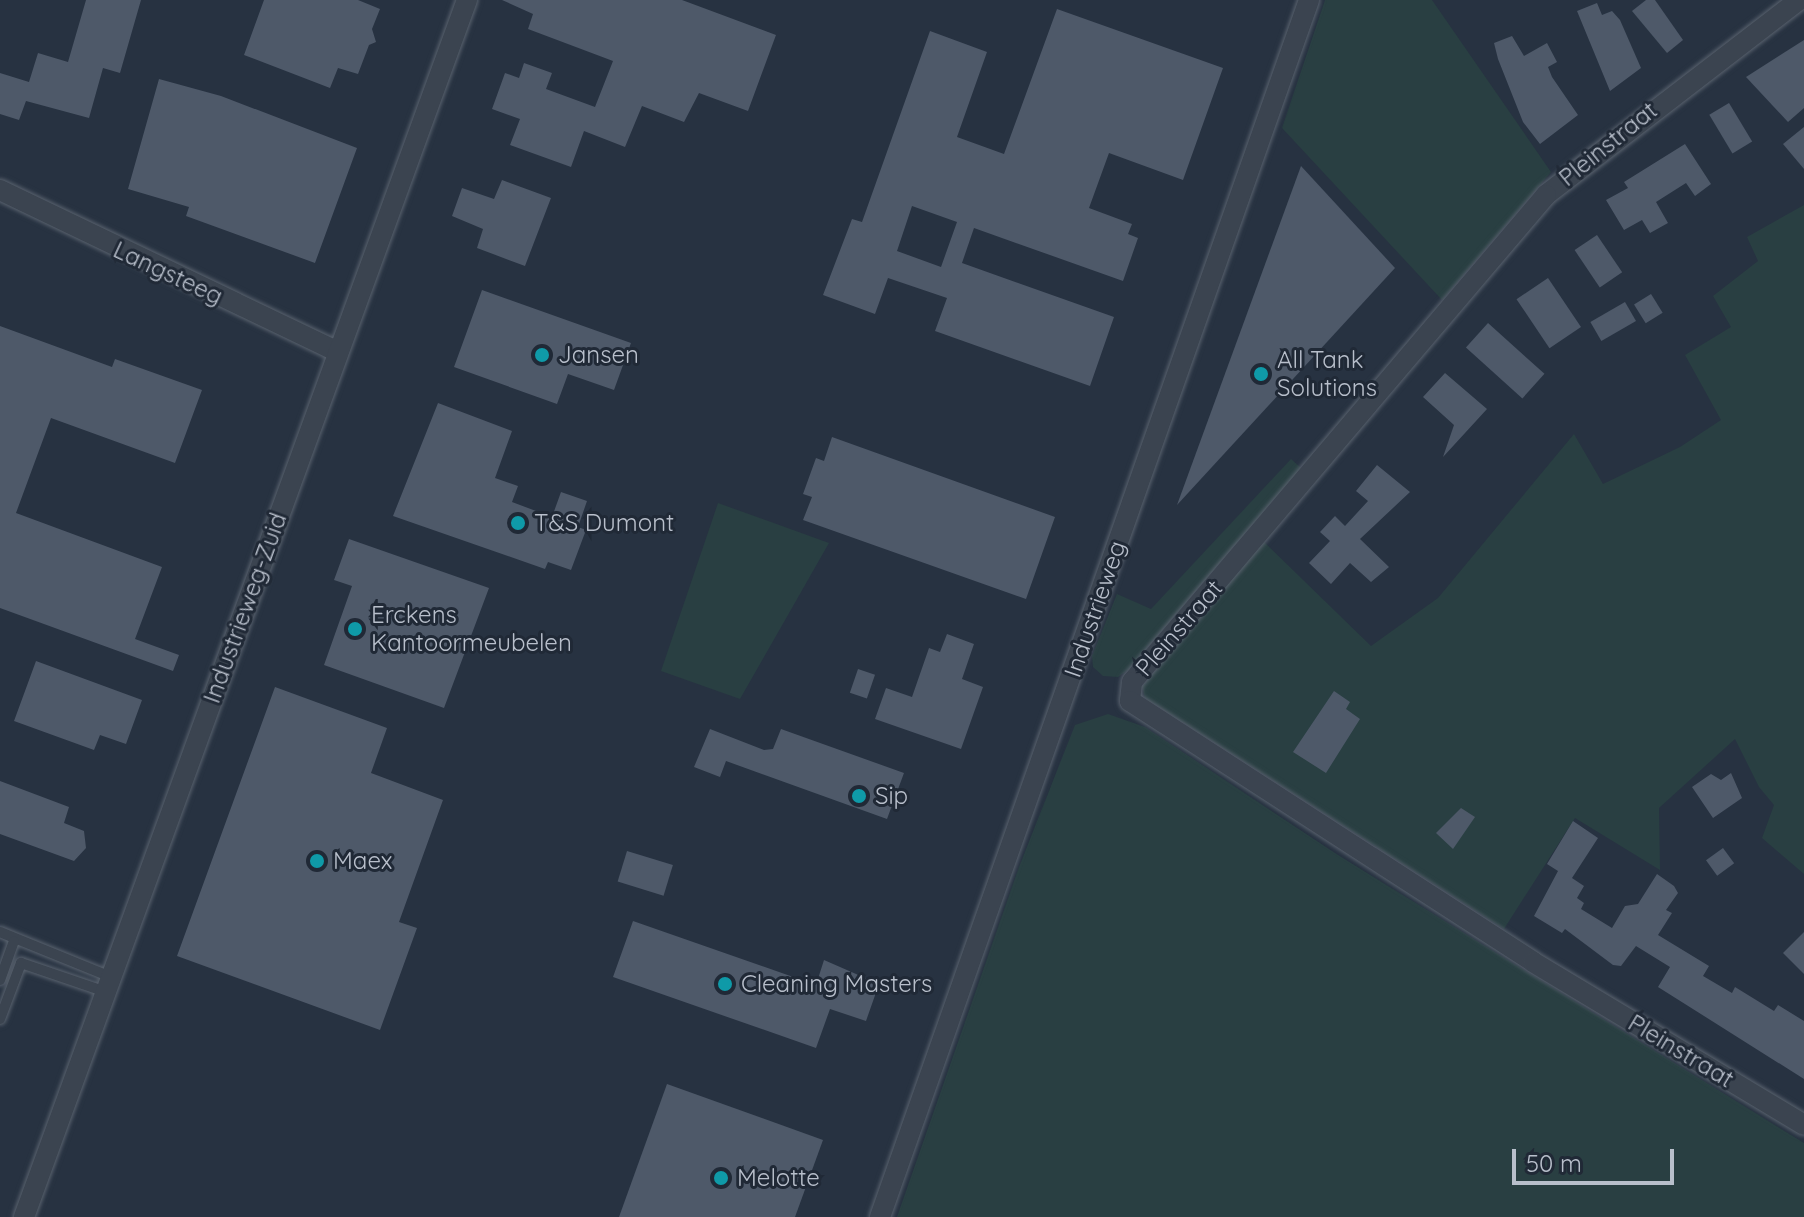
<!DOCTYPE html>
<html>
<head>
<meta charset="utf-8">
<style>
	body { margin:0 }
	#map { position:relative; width:1804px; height:1217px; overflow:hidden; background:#273241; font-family:Quicksand,sans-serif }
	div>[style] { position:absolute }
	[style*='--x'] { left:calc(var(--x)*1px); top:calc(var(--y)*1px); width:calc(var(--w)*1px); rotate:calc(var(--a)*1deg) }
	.green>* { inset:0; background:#293f42 }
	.building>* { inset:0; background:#4e5969; transform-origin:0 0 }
	.roads { filter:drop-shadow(0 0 2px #59626e) drop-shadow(0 0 2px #59626e) }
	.service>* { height:10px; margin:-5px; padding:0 5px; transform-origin:5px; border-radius:5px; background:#3b4450 }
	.minor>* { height:20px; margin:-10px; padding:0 10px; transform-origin:10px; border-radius:10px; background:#3b4450 }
	.dots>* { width:22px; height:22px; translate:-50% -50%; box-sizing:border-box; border:4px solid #202936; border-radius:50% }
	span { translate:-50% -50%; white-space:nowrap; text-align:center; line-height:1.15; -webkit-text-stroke:6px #202936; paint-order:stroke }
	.street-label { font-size:24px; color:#b8bfcb }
	.poi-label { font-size:24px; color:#b8bfcb }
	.left { translate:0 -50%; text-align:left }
	.scale { position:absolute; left:1512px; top:1149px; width:162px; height:36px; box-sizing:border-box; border:4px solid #b8bfcb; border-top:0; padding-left:10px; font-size:24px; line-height:28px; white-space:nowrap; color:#b8bfcb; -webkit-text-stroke:6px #202936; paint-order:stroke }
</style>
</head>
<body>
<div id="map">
	<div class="green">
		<i style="clip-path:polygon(1325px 0,1432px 0,1551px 172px,1442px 300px,1282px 128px)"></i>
		<i style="clip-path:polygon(1804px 205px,1804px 874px,1762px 838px,1774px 805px,1759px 787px,1735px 739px,1659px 808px,1660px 870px,1575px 818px,1504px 929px,1145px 698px,1142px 687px,1261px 539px,1371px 646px,1438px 598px,1574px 434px,1603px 484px,1680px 447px,1721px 420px,1685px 355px,1731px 327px,1713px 296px,1758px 261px,1747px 237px)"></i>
		<i style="clip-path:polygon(1291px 459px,1301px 468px,1128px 670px,1118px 677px,1103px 676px,1093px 667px,1092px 656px,1117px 594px,1151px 609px)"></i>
		<i style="clip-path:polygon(718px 503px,829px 543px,740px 699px,661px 671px)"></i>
		<i style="clip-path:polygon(1108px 714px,1145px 727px,1338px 855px,1804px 1143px,1804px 1217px,897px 1217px,1019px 867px,1075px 725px)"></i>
	</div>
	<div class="building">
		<i style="clip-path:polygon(86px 0,141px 0,120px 73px,103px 68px,89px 118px,26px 101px,19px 120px,0 114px,0 73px,29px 82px,38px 53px,68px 62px)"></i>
		<i style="clip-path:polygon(264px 0,358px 0,380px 9px,372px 29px,376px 42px,369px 45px,358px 74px,338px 68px,330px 88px,244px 55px)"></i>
		<i style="clip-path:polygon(502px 0,682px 0,776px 35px,748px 111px,699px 93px,684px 122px,642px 106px,625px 147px,584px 131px,571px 167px,510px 145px,520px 119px,492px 109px,505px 73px,519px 78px,524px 63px,552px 73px,546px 89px,595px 107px,613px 61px,528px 29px,533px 14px)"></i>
		<i style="clip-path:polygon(1646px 0,1655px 0,1683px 40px,1667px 53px,1632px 11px)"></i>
		<i style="clip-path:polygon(1597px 3px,1602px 15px,1612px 11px,1620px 20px,1641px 68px,1610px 91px,1577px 11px)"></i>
		<i style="clip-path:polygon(evenodd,1057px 9px,1223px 68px,1183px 180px,1109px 153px,1089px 208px,1132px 224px,1128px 234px,1138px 238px,1123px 281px,974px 228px,962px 263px,1114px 317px,1090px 386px,935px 331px,947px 298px,888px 278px,875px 314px,823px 295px,852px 219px,862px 222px,930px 31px,987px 52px,957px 137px,1004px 154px,1057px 9px,912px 206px,957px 222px,941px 267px,897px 251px,912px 206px)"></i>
		<i style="clip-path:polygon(1512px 36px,1524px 56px,1547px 43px,1557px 62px,1548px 67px,1552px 77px,1578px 115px,1540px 144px,1523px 122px,1498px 59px,1494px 43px)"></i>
		<i style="clip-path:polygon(1804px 40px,1804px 108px,1788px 122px,1746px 77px)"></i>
		<i style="clip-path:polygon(159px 79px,221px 96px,357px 148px,315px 263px,186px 216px,189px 207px,128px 189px)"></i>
		<i style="left:1729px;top:103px;width:45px;height:23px;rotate:59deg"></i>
		<i style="clip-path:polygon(1804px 127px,1804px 169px,1783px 144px)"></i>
		<i style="clip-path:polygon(1685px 144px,1711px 184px,1695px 196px,1686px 183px,1656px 202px,1668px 223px,1650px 233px,1642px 220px,1624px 230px,1606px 200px,1628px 188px,1624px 182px)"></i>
		<i style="clip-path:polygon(1301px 166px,1395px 268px,1177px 505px)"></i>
		<i style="clip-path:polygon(502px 180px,551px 198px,525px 266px,477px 248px,483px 229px,452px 216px,462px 188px,494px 199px)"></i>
		<i style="left:1597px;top:235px;width:45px;height:27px;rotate:56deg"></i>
		<i style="left:1548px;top:278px;width:59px;height:38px;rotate:56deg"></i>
		<i style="clip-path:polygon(482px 290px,631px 343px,614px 390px,568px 374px,557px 404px,454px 367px)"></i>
		<i style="left:1651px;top:294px;width:22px;height:20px;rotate:58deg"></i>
		<i style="left:1625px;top:302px;width:22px;height:40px;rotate:60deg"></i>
		<i style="left:1488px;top:323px;width:76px;height:33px;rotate:42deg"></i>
		<i style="clip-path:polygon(0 326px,112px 367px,115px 359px,202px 390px,175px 463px,51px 418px,16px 513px,162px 567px,135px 639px,179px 655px,173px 671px,0 608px)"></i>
		<i style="clip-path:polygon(1445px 373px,1487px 409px,1443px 457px,1454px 425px,1423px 397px)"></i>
		<i style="clip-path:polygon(438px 403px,512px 431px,495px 478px,518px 486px,512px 502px,552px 517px,561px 492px,587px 501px,578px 527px,586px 530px,571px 570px,548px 562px,545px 569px,393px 516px)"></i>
		<i style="clip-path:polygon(832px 437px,1055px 517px,1026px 599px,803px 520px,812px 497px,803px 494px,816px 458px,824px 461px)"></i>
		<i style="clip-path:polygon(1377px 465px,1410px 492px,1360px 539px,1389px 567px,1371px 582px,1350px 563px,1331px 584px,1309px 563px,1330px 541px,1320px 532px,1335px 516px,1345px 526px,1368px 501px,1356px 491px)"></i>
		<i style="clip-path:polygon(349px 539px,489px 588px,444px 708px,324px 665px,352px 586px,334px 580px)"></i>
		<i style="clip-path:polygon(947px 634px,974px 644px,962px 679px,983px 687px,961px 749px,875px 719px,886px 688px,912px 697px,929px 648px,940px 652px)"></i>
		<i style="clip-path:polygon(36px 661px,142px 700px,126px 744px,100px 735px,94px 750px,14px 721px)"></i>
		<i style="left:858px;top:669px;width:18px;height:25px;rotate:19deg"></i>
		<i style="clip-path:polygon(275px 687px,387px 728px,371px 773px,443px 800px,399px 922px,417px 928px,380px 1030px,177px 956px)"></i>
		<i style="clip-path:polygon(1334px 691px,1350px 702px,1346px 709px,1360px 719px,1326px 773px,1293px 752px)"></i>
		<i style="clip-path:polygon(710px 729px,764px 750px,773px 749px,781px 729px,904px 773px,887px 819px,726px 761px,720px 777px,694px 767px)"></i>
		<i style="clip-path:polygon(1731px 773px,1742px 798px,1713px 818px,1692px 787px,1711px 774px,1721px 780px)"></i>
		<i style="clip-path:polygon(0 781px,69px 807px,64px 823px,84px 831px,86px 848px,74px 861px,0 834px)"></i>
		<i style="clip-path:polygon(1461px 808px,1475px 817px,1453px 849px,1436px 833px)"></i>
		<i style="clip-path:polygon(1573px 821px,1598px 838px,1572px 878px,1584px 886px,1577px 898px,1584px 903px,1581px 909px,1612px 928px,1625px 906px,1638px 904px,1657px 874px,1674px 886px,1678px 893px,1666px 910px,1672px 913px,1658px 935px,1709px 966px,1703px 976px,1732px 993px,1735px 987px,1774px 1011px,1778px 1005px,1804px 1021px,1804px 1079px,1658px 987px,1670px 967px,1636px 946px,1621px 966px,1613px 965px,1565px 929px,1562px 933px,1534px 916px,1558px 871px,1547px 864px)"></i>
		<i style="left:1723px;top:848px;width:19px;height:21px;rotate:54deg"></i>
		<i style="left:627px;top:851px;width:48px;height:32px;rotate:17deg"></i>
		<i style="clip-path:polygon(633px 921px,816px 985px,824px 960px,879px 984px,866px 1021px,830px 1009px,816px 1048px,613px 977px)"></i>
		<i style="clip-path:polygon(1804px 932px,1804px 974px,1783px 953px)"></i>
		<i style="clip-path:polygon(667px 1084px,823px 1140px,795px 1217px,619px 1217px)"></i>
	</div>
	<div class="roads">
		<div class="service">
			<i style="--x:0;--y:932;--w:120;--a:22.1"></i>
			<i style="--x:0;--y:980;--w:41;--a:-70.3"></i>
			<i style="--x:0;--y:1019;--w:60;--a:-69.4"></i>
			<i style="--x:21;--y:963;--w:90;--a:18.8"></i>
		</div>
		<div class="minor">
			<i style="--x:1799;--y:0;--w:319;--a:142.4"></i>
			<i style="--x:1546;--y:195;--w:639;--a:130.37"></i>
			<i style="--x:1132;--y:682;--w:19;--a:96"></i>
			<i style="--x:1130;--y:701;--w:480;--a:32.9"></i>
			<i style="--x:1533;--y:962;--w:316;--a:31"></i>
			<i style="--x:0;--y:190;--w:375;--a:25.6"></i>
			<i style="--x:24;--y:1217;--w:1295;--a:-70"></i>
			<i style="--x:880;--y:1217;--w:1290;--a:-70.58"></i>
		</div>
	</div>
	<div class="dots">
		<i style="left:542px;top:355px;background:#0f9aa8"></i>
		<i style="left:1261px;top:374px;background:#0f9aa8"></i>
		<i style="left:518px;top:523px;background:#0f9aa8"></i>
		<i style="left:355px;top:629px;background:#0f9aa8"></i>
		<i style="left:859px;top:796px;background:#0f9aa8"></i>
		<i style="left:317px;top:861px;background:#0f9aa8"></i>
		<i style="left:725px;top:984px;background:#0f9aa8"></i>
		<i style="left:721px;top:1178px;background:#0f9aa8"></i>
	</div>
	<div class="street-label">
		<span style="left:1608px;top:144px;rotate:-39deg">Pleinstraat</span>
		<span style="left:168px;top:273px;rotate:25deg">Langsteeg</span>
		<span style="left:245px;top:608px;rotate:-70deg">Industrieweg-Zuid</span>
		<span style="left:1095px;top:609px;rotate:-71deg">Industrieweg</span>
		<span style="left:1179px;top:628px;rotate:-49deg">Pleinstraat</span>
		<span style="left:1681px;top:1051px;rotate:31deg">Pleinstraat</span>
	</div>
	<div class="poi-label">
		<span class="left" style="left:558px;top:355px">Jansen</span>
		<span class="left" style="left:1277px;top:374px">All Tank<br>Solutions</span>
		<span class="left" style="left:534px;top:523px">T&amp;S Dumont</span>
		<span class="left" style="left:371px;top:629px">Erckens<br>Kantoormeubelen</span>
		<span class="left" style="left:875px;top:796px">Sip</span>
		<span class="left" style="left:333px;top:861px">Maex</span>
		<span class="left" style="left:741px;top:984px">Cleaning Masters</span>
		<span class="left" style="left:737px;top:1178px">Melotte</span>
	</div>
	<div class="scale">50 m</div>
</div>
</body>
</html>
